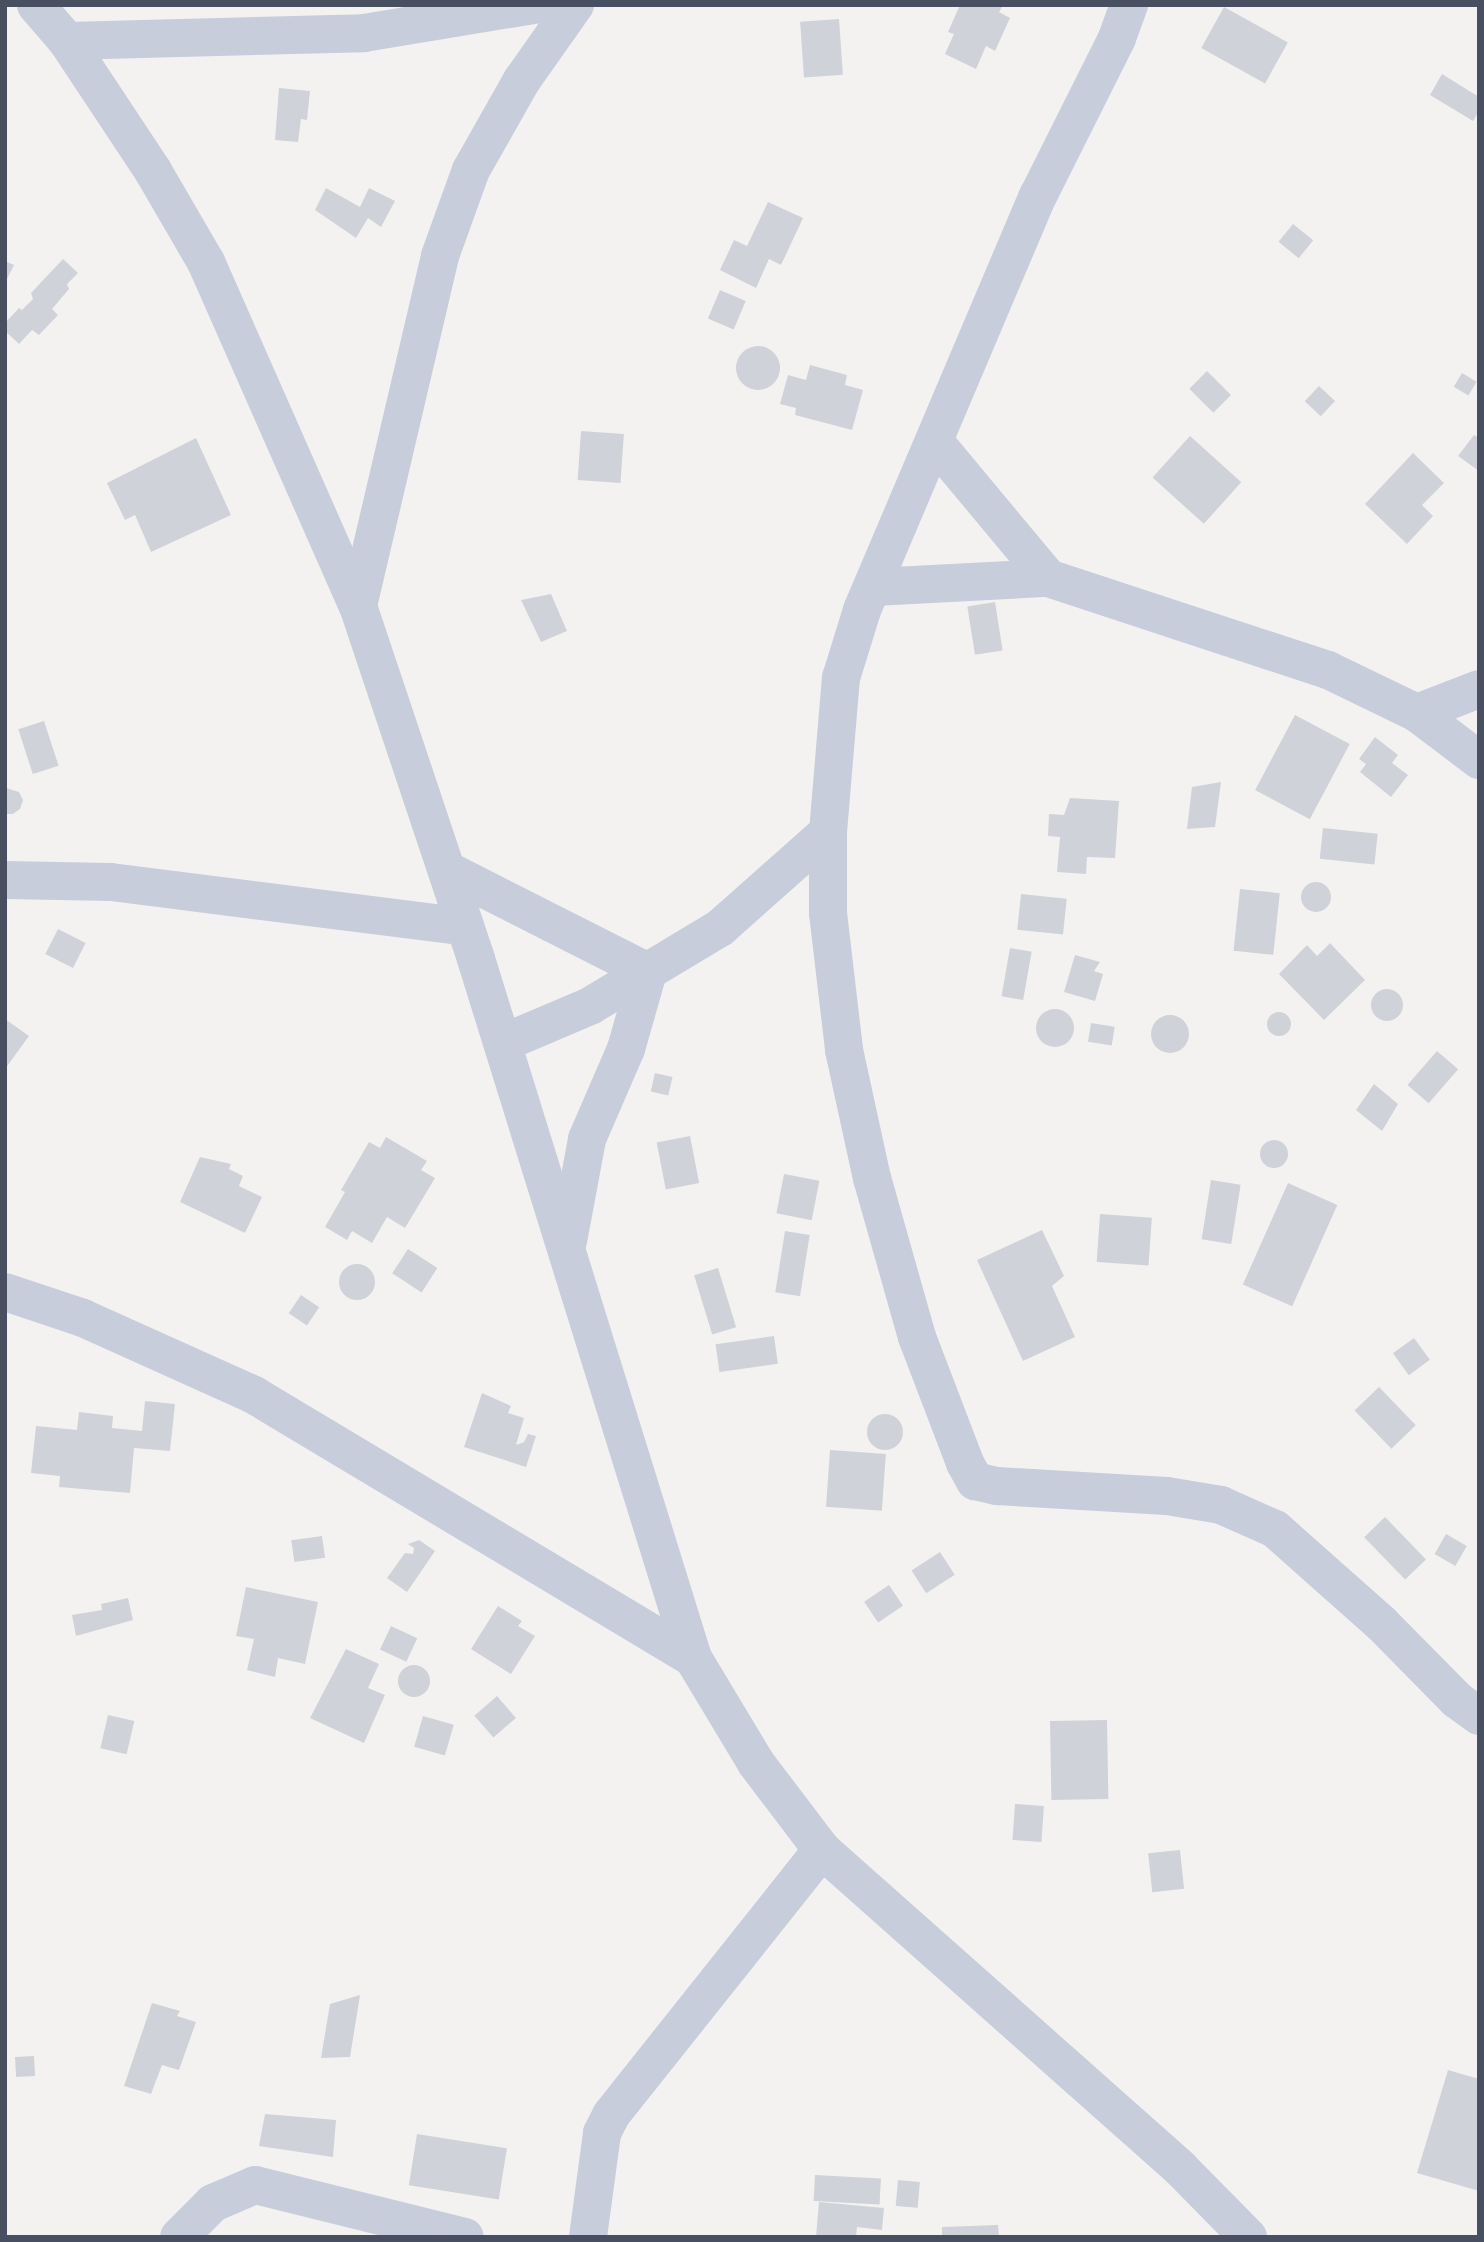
<!DOCTYPE html>
<html>
<head>
<meta charset="utf-8">
<style>
	body { margin:0 }
	#map { position:relative; width:1484px; height:2242px; overflow:hidden; background:#f4f2f1; font-family:"PT Sans Narrow",sans-serif }
	div>[style] { position:absolute }
	[style*='--x'] { left:calc(var(--x)*1px); top:calc(var(--y)*1px); width:calc(var(--w)*1px); rotate:calc(var(--a)*1deg) }
	.building>* { inset:0; background:#d0d2d9; transform-origin:0 0 }
	.round { border-radius:50% }
	.minor>* { height:38px; margin:-19px; padding:0 19px; transform-origin:19px; border-radius:19px; background:#c7cdda }
	span { translate:-50% -50%; white-space:nowrap; text-align:center; line-height:1.15; -webkit-text-stroke:5px #fff; paint-order:stroke }
	.frame { position:absolute; inset:0; border:7px solid #474f61; pointer-events:none }
</style>
</head>
<body>
<div id="map">
	<div class="building">
		<i style="clip-path:polygon(960px 5px,1003px 5px,999px 12px,1010px 18px,995px 51px,986px 46px,976px 69px,945px 54px,954px 34px,948px 32px)"></i>
		<i style="left:1224px;top:7px;width:73px;height:47px;rotate:29deg"></i>
		<i style="left:839px;top:19px;width:56px;height:39px;rotate:86deg"></i>
		<i style="clip-path:polygon(1442px 74px,1479px 97px,1479px 111px,1473px 121px,1430px 95px)"></i>
		<i style="clip-path:polygon(279px 88px,310px 91px,307px 120px,301px 119px,298px 142px,275px 140px)"></i>
		<i style="clip-path:polygon(326px 188px,360px 207px,369px 188px,395px 201px,381px 227px,368px 218px,356px 238px,315px 210px)"></i>
		<i style="clip-path:polygon(768px 202px,803px 218px,781px 265px,769px 259px,756px 288px,720px 270px,734px 240px,747px 246px)"></i>
		<i style="left:1293px;top:224px;width:26px;height:23px;rotate:39deg"></i>
		<i style="clip-path:polygon(63px 259px,78px 273px,67px 284px,69px 289px,52px 309px,58px 315px,39px 335px,32px 330px,19px 344px,5px 331px,5px 323px,19px 308px,22px 310px,33px 299px,31px 293px)"></i>
		<i style="clip-path:polygon(5px 261px,14px 265px,5px 283px)"></i>
		<i style="left:720px;top:290px;width:28px;height:31px;rotate:23deg"></i>
		<i class="round" style="left:736px;top:346px;width:44px;height:44px"></i>
		<i style="clip-path:polygon(810px 365px,847px 375px,845px 385px,863px 390px,852px 430px,795px 415px,796px 408px,780px 404px,788px 375px,806px 380px)"></i>
		<i style="left:1207px;top:371px;width:34px;height:25px;rotate:45deg"></i>
		<i style="left:1462px;top:373px;width:17px;height:16px;rotate:31deg"></i>
		<i style="left:1319px;top:386px;width:22px;height:21px;rotate:43deg"></i>
		<i style="left:581px;top:431px;width:43px;height:49px;rotate:4deg"></i>
		<i style="clip-path:polygon(1474px 435px,1479px 438px,1479px 471px,1458px 456px)"></i>
		<i style="left:1190px;top:436px;width:69px;height:56px;rotate:42deg"></i>
		<i style="clip-path:polygon(196px 438px,231px 515px,151px 552px,135px 515px,125px 520px,107px 483px)"></i>
		<i style="clip-path:polygon(1413px 453px,1444px 483px,1422px 505px,1433px 516px,1407px 544px,1365px 504px)"></i>
		<i style="clip-path:polygon(551px 594px,567px 631px,541px 642px,521px 600px)"></i>
		<i style="left:995px;top:602px;width:49px;height:28px;rotate:81deg"></i>
		<i style="left:1295px;top:715px;width:62px;height:85px;rotate:28deg"></i>
		<i style="left:44px;top:721px;width:47px;height:27px;rotate:72deg"></i>
		<i style="clip-path:polygon(1375px 737px,1398px 755px,1392px 763px,1408px 775px,1391px 797px,1360px 772px,1366px 764px,1359px 759px)"></i>
		<i style="clip-path:polygon(1221px 782px,1215px 827px,1187px 829px,1192px 787px)"></i>
		<i style="clip-path:polygon(6px 788px,19px 792px,23px 800px,20px 809px,13px 814px,5px 814px)"></i>
		<i style="clip-path:polygon(1070px 798px,1119px 801px,1115px 858px,1087px 857px,1086px 874px,1057px 872px,1060px 837px,1048px 836px,1049px 814px,1064px 815px)"></i>
		<i style="left:1323px;top:828px;width:55px;height:31px;rotate:6deg"></i>
		<i class="round" style="left:1301px;top:882px;width:30px;height:30px"></i>
		<i style="left:1240px;top:889px;width:40px;height:62px;rotate:6deg"></i>
		<i style="left:1021px;top:894px;width:46px;height:36px;rotate:6deg"></i>
		<i style="left:58px;top:929px;width:31px;height:28px;rotate:27deg"></i>
		<i style="clip-path:polygon(1330px 943px,1365px 980px,1324px 1020px,1279px 974px,1307px 945px,1317px 956px)"></i>
		<i style="left:1010px;top:948px;width:22px;height:49px;rotate:10deg"></i>
		<i style="clip-path:polygon(1075px 955px,1100px 962px,1094px 971px,1103px 974px,1095px 1001px,1064px 992px)"></i>
		<i class="round" style="left:1371px;top:989px;width:32px;height:32px"></i>
		<i class="round" style="left:1036px;top:1009px;width:38px;height:38px"></i>
		<i class="round" style="left:1267px;top:1012px;width:24px;height:24px"></i>
		<i class="round" style="left:1151px;top:1015px;width:38px;height:38px"></i>
		<i style="clip-path:polygon(5px 1019px,29px 1036px,5px 1069px)"></i>
		<i style="left:1091px;top:1023px;width:24px;height:19px;rotate:9deg"></i>
		<i style="left:1437px;top:1051px;width:28px;height:45px;rotate:41deg"></i>
		<i style="left:655px;top:1073px;width:18px;height:19px;rotate:13deg"></i>
		<i style="clip-path:polygon(1374px 1084px,1398px 1104px,1382px 1131px,1356px 1110px)"></i>
		<i style="left:690px;top:1136px;width:48px;height:34px;rotate:79deg"></i>
		<i style="clip-path:polygon(386px 1137px,427px 1161px,421px 1170px,435px 1178px,405px 1228px,387px 1217px,372px 1243px,352px 1231px,347px 1240px,325px 1227px,345px 1192px,341px 1190px,369px 1142px,380px 1148px)"></i>
		<i class="round" style="left:1260px;top:1140px;width:28px;height:28px"></i>
		<i style="clip-path:polygon(200px 1157px,231px 1164px,229px 1169px,243px 1176px,239px 1186px,262px 1197px,245px 1233px,180px 1202px)"></i>
		<i style="left:784px;top:1174px;width:36px;height:40px;rotate:11deg"></i>
		<i style="left:1211px;top:1180px;width:30px;height:60px;rotate:9deg"></i>
		<i style="left:1288px;top:1183px;width:54px;height:111px;rotate:24deg"></i>
		<i style="left:1100px;top:1214px;width:52px;height:48px;rotate:4deg"></i>
		<i style="clip-path:polygon(1042px 1230px,1064px 1276px,1052px 1286px,1075px 1337px,1023px 1361px,977px 1260px)"></i>
		<i style="left:785px;top:1231px;width:25px;height:62px;rotate:9deg"></i>
		<i style="left:408px;top:1249px;width:35px;height:29px;rotate:33deg"></i>
		<i class="round" style="left:339px;top:1264px;width:36px;height:36px"></i>
		<i style="left:718px;top:1268px;width:62px;height:25px;rotate:73deg"></i>
		<i style="left:301px;top:1295px;width:22px;height:22px;rotate:34deg"></i>
		<i style="left:774px;top:1336px;width:28px;height:59px;rotate:82deg"></i>
		<i style="left:1414px;top:1338px;width:27px;height:26px;rotate:54deg"></i>
		<i style="left:1379px;top:1387px;width:53px;height:34px;rotate:46deg"></i>
		<i style="clip-path:polygon(482px 1393px,511px 1406px,508px 1413px,524px 1418px,516px 1445px,524px 1442px,528px 1434px,536px 1436px,526px 1467px,464px 1447px)"></i>
		<i style="clip-path:polygon(145px 1401px,175px 1404px,170px 1451px,134px 1448px,130px 1493px,59px 1487px,60px 1476px,31px 1473px,36px 1426px,77px 1430px,79px 1412px,113px 1416px,112px 1428px,142px 1431px)"></i>
		<i class="round" style="left:867px;top:1414px;width:36px;height:36px"></i>
		<i style="left:830px;top:1450px;width:56px;height:57px;rotate:4deg"></i>
		<i style="left:1385px;top:1517px;width:59px;height:29px;rotate:46deg"></i>
		<i style="left:1446px;top:1534px;width:24px;height:23px;rotate:30deg"></i>
		<i style="left:322px;top:1536px;width:22px;height:31px;rotate:82deg"></i>
		<i style="clip-path:polygon(419px 1540px,435px 1551px,407px 1592px,387px 1578px,405px 1553px,413px 1554px,414px 1548px,408px 1544px)"></i>
		<i style="left:940px;top:1552px;width:27px;height:34px;rotate:57deg"></i>
		<i style="left:889px;top:1585px;width:25px;height:30px;rotate:56deg"></i>
		<i style="clip-path:polygon(246px 1587px,318px 1602px,305px 1664px,278px 1658px,275px 1677px,247px 1670px,254px 1639px,236px 1636px)"></i>
		<i style="clip-path:polygon(128px 1598px,133px 1620px,76px 1636px,72px 1615px,102px 1610px,101px 1604px)"></i>
		<i style="clip-path:polygon(498px 1606px,522px 1621px,518px 1626px,535px 1636px,511px 1674px,471px 1649px)"></i>
		<i style="left:391px;top:1626px;width:29px;height:26px;rotate:25deg"></i>
		<i style="clip-path:polygon(346px 1649px,379px 1664px,368px 1688px,385px 1695px,364px 1743px,310px 1718px)"></i>
		<i class="round" style="left:398px;top:1665px;width:32px;height:32px"></i>
		<i style="left:497px;top:1696px;width:29px;height:30px;rotate:49deg"></i>
		<i style="left:108px;top:1715px;width:27px;height:34px;rotate:13deg"></i>
		<i style="left:423px;top:1716px;width:32px;height:32px;rotate:16deg"></i>
		<i style="left:1107px;top:1720px;width:79px;height:57px;rotate:89deg"></i>
		<i style="left:1015px;top:1804px;width:29px;height:36px;rotate:4deg"></i>
		<i style="left:1180px;top:1850px;width:39px;height:32px;rotate:84deg"></i>
		<i style="clip-path:polygon(360px 1995px,350px 2057px,321px 2058px,330px 2004px)"></i>
		<i style="clip-path:polygon(152px 2003px,180px 2011px,177px 2016px,196px 2022px,179px 2070px,162px 2065px,151px 2094px,124px 2086px)"></i>
		<i style="left:34px;top:2056px;width:20px;height:19px;rotate:87deg"></i>
		<i style="clip-path:polygon(1448px 2070px,1479px 2079px,1479px 2191px,1417px 2173px)"></i>
		<i style="clip-path:polygon(265px 2114px,336px 2120px,333px 2157px,259px 2146px)"></i>
		<i style="left:417px;top:2134px;width:91px;height:52px;rotate:9deg"></i>
		<i style="left:815px;top:2175px;width:66px;height:26px;rotate:3deg"></i>
		<i style="left:898px;top:2180px;width:22px;height:26px;rotate:5deg"></i>
		<i style="clip-path:polygon(819px 2202px,884px 2208px,882px 2230px,857px 2227px,856px 2237px,816px 2237px)"></i>
		<i style="clip-path:polygon(998px 2225px,999px 2237px,942px 2237px,942px 2227px)"></i>
	</div>
	<div class="minor">
		<i style="--x:36;--y:5;--w:48;--a:49.3"></i>
		<i style="--x:67;--y:41;--w:156;--a:56.5"></i>
		<i style="--x:153;--y:171;--w:105;--a:59.8"></i>
		<i style="--x:206;--y:262;--w:376;--a:66.2"></i>
		<i style="--x:358;--y:606;--w:372;--a:71.5"></i>
		<i style="--x:476;--y:959;--w:732;--a:72.75"></i>
		<i style="--x:693;--y:1658;--w:122;--a:59"></i>
		<i style="--x:756;--y:1763;--w:109;--a:52.8"></i>
		<i style="--x:822;--y:1850;--w:479;--a:41.6"></i>
		<i style="--x:1180;--y:2168;--w:97;--a:45.4"></i>
		<i style="--x:67;--y:41;--w:297;--a:-1.5"></i>
		<i style="--x:364;--y:33;--w:172;--a:-9.4"></i>
		<i style="--x:934;--y:441;--w:178;--a:50.2"></i>
		<i style="--x:874;--y:587;--w:174;--a:-3"></i>
		<i style="--x:1048;--y:578;--w:295;--a:18.2"></i>
		<i style="--x:1328;--y:670;--w:99;--a:25.8"></i>
		<i style="--x:1417;--y:713;--w:78;--a:37.2"></i>
		<i style="--x:358;--y:606;--w:359;--a:-76.8"></i>
		<i style="--x:440;--y:256;--w:91;--a:-70.2"></i>
		<i style="--x:471;--y:170;--w:103;--a:-60.5"></i>
		<i style="--x:522;--y:80;--w:92;--a:-54.8"></i>
		<i style="--x:1417;--y:713;--w:66;--a:-21.2"></i>
		<i style="--x:828;--y:832;--w:81;--a:90"></i>
		<i style="--x:828;--y:913;--w:138;--a:83.3"></i>
		<i style="--x:844;--y:1050;--w:131;--a:77.7"></i>
		<i style="--x:872;--y:1178;--w:165;--a:74.2"></i>
		<i style="--x:917;--y:1337;--w:135;--a:69.1"></i>
		<i style="--x:965;--y:1463;--w:21;--a:61"></i>
		<i style="--x:975;--y:1481;--w:23;--a:13"></i>
		<i style="--x:997;--y:1486;--w:170;--a:3.4"></i>
		<i style="--x:1167;--y:1496;--w:55;--a:9.5"></i>
		<i style="--x:1221;--y:1505;--w:59;--a:24"></i>
		<i style="--x:1275;--y:1529;--w:142;--a:41.6"></i>
		<i style="--x:1381;--y:1623;--w:108;--a:45.4"></i>
		<i style="--x:1457;--y:1700;--w:27;--a:36"></i>
		<i style="--x:447;--y:870;--w:225;--a:26.9"></i>
		<i style="--x:5;--y:880;--w:106;--a:1.1"></i>
		<i style="--x:111;--y:882;--w:357;--a:7.2"></i>
		<i style="--x:503;--y:1043;--w:95;--a:-23"></i>
		<i style="--x:590;--y:1006;--w:152;--a:-31"></i>
		<i style="--x:720;--y:928;--w:144;--a:-41.6"></i>
		<i style="--x:828;--y:832;--w:155;--a:-85.2"></i>
		<i style="--x:841;--y:678;--w:71;--a:-72.8"></i>
		<i style="--x:862;--y:610;--w:452;--a:-67"></i>
		<i style="--x:1039;--y:194;--w:174;--a:-63.4"></i>
		<i style="--x:1117;--y:38;--w:35;--a:-70"></i>
		<i style="--x:568;--y:1241;--w:104;--a:-79.4"></i>
		<i style="--x:587;--y:1139;--w:98;--a:-66.6"></i>
		<i style="--x:626;--y:1049;--w:80;--a:-74.1"></i>
		<i style="--x:5;--y:1292;--w:82;--a:18.4"></i>
		<i style="--x:83;--y:1318;--w:188;--a:24.2"></i>
		<i style="--x:254;--y:1395;--w:512;--a:30.93"></i>
		<i style="--x:179;--y:2237;--w:48;--a:-45"></i>
		<i style="--x:213;--y:2203;--w:46;--a:-23.2"></i>
		<i style="--x:255;--y:2185;--w:216;--a:13.9"></i>
		<i style="--x:588;--y:2237;--w:105;--a:-82.3"></i>
		<i style="--x:602;--y:2133;--w:20;--a:-63"></i>
		<i style="--x:611;--y:2115;--w:339;--a:-51.5"></i>
	</div>
	<div class="frame"></div>
</div>
</body>
</html>
